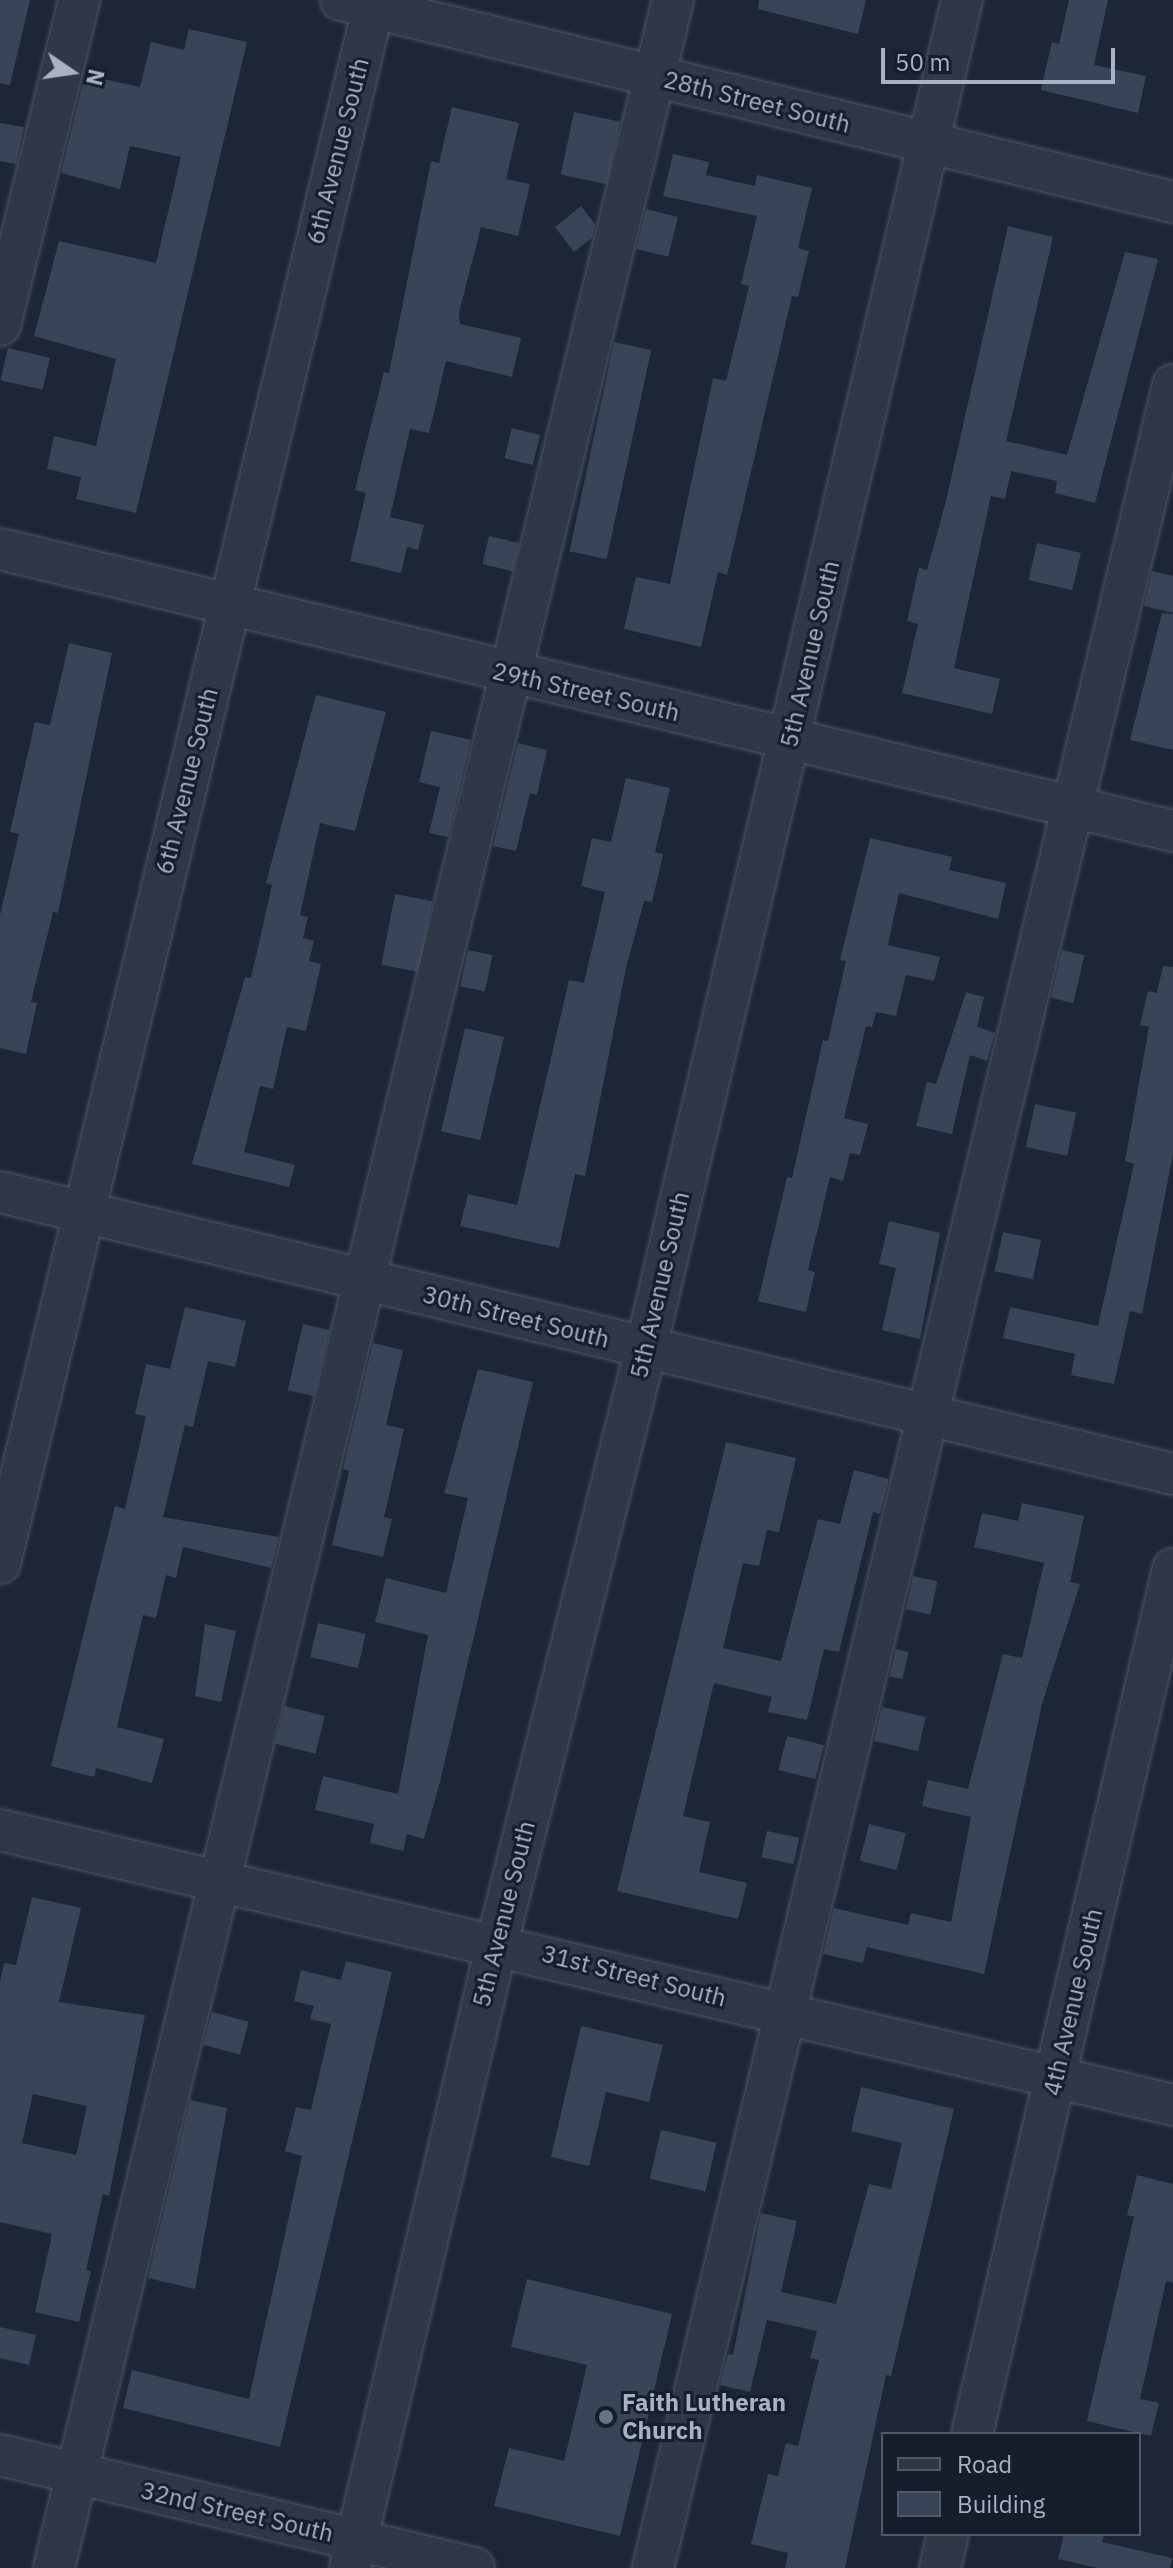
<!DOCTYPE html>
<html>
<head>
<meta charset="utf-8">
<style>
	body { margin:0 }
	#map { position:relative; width:1173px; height:2568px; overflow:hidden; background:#1d2636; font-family:"IBM Plex Sans",sans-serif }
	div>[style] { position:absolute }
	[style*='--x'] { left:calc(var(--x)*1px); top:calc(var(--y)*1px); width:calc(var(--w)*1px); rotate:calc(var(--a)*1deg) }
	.building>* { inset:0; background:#384458; transform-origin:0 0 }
	.roads { filter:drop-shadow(0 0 2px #4d5565) drop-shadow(0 0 2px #4d5565) }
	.minor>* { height:40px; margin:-20px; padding:0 20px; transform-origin:20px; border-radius:20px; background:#303847 }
	.dots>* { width:22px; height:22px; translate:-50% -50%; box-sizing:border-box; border:4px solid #161d2b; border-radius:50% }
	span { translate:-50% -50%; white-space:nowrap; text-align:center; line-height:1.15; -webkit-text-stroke:6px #161d2b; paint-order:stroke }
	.street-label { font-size:24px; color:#a9b2c5 }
	.poi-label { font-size:24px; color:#a9b2c5; font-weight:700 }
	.left { translate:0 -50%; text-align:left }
	.legend { position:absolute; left:881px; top:2432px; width:260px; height:104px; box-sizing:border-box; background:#161d2b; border:2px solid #515969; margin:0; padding:10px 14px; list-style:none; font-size:24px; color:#a9b2c5 }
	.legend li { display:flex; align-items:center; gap:16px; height:40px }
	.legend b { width:40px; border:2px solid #515969 }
	.north { position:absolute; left:32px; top:32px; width:80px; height:80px; -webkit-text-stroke:6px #161d2b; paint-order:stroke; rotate:103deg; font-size:22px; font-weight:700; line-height:32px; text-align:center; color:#a9b2c5 }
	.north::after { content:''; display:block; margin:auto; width:28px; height:36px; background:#a9b2c5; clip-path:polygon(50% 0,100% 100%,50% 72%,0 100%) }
	.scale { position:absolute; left:881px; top:48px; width:234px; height:36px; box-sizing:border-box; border:4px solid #a9b2c5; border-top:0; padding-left:10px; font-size:24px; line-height:28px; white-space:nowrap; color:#a9b2c5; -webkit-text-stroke:6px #161d2b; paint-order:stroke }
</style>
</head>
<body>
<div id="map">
	<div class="building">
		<i style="clip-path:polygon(0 0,30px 0,10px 85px,0 83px)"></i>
		<i style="clip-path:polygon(759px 0,866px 0,858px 34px,758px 9px)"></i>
		<i style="clip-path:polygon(1069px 0,1108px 0,1094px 65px,1146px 76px,1138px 113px,1041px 90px,1052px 42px,1059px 44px)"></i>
		<i style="clip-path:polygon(189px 29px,247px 42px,136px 513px,76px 499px,81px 477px,47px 469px,54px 436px,96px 446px,116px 359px,34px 336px,59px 241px,156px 263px,181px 157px,130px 146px,120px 189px,61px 173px,85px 75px,140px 87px,151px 42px,184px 50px)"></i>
		<i style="clip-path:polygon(452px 107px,519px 123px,506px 179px,530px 184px,518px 236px,481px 227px,459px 313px,460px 324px,521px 338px,512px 377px,446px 361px,429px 433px,410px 429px,390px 517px,424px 525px,418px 550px,407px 547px,401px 573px,350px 561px,366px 493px,355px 490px,384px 372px,389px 373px,431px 161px,439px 163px)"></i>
		<i style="left:574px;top:112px;width:47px;height:64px;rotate:12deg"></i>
		<i style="clip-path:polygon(0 123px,24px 127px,16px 164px,0 161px)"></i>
		<i style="clip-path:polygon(673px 154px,709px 162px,706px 175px,755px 186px,757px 175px,812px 188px,798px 248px,809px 251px,798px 297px,792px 296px,727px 575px,718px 572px,701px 647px,624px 629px,636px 577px,670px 584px,713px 378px,726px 381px,749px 286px,741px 284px,757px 216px,663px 196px)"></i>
		<i style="clip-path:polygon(581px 206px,595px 224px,592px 238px,574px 252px,555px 227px)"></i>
		<i style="left:646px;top:209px;width:33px;height:41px;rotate:14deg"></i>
		<i style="clip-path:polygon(1008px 226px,1053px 237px,1006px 441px,1067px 455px,1125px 252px,1158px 259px,1095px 503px,1055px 493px,1057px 481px,1011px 471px,1005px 499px,991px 496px,954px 668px,1000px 679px,992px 714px,902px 693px,918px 624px,907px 621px,919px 568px,927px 570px,946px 501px)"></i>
		<i style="left:614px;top:342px;width:38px;height:214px;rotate:12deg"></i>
		<i style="left:8px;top:348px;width:43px;height:33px;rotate:13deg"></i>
		<i style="left:512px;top:428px;width:29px;height:31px;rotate:14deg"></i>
		<i style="left:489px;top:536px;width:31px;height:29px;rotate:13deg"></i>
		<i style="left:1037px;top:543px;width:45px;height:38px;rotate:13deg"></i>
		<i style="clip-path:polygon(1152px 571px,1173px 576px,1173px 613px,1144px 606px)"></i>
		<i style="clip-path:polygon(1162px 613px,1173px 614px,1173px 750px,1130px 740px)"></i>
		<i style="clip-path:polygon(69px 643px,112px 653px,58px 913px,53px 912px,31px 1002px,37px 1003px,26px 1054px,0 1048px,0 915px,19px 834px,10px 832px,35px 722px,50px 725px)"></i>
		<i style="clip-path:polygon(316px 695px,386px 712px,355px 831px,320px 823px,300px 915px,308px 917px,303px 938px,314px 941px,309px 961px,321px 964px,306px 1031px,287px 1027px,273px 1089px,260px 1086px,244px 1152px,295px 1165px,289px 1187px,192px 1164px,245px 977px,251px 978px,272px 885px,266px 883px)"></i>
		<i style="clip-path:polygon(431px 731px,471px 740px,448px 837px,429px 833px,440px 787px,419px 782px)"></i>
		<i style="clip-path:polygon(518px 743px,547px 750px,537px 795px,530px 793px,516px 851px,493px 846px)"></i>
		<i style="clip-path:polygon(626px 778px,670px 788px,655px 852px,663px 854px,652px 902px,644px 901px,626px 968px,585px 1176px,575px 1174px,559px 1248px,460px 1226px,468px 1194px,517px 1205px,569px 980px,584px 983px,605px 892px,581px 886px,592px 838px,611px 842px)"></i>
		<i style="clip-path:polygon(870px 838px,952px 857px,949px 870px,1006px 883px,998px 919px,899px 893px,888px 945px,940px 957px,934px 981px,906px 975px,896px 1016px,876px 1012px,872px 1027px,866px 1026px,844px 1118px,868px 1124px,860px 1155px,850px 1153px,843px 1181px,830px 1177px,808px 1270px,815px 1272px,806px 1312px,758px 1301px,787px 1177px,792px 1178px,823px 1040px,828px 1041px,846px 961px,840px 960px)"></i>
		<i style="left:395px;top:894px;width:38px;height:72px;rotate:11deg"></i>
		<i style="left:468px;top:950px;width:25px;height:37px;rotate:12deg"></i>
		<i style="left:1062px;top:950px;width:23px;height:49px;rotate:13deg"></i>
		<i style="clip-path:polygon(1163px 966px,1173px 967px,1173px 1154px,1142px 1314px,1130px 1311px,1114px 1384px,1071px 1375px,1075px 1354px,1003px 1338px,1010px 1307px,1098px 1326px,1134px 1164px,1125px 1161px,1149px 1027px,1140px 1025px,1148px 991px,1157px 993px)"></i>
		<i style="clip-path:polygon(966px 992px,984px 997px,977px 1027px,995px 1033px,987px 1061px,970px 1055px,952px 1134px,916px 1126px,927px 1082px,936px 1084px)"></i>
		<i style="left:465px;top:1028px;width:40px;height:106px;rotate:13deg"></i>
		<i style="left:1035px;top:1104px;width:42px;height:44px;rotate:12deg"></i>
		<i style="clip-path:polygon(889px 1221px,940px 1233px,920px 1339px,882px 1330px,896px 1268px,879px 1264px)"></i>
		<i style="left:1003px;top:1232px;width:39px;height:40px;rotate:12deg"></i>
		<i style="clip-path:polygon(185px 1307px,246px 1321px,235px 1367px,208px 1361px,193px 1427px,185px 1425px,163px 1517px,279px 1537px,271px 1568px,183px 1547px,176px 1578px,166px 1575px,156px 1618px,143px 1615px,117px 1727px,164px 1739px,152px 1783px,96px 1768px,94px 1777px,51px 1766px,115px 1506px,125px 1509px,146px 1416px,135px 1414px,146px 1364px,170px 1369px)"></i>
		<i style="left:303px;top:1324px;width:27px;height:68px;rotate:13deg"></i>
		<i style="clip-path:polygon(373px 1343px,403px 1350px,386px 1425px,404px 1429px,384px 1517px,392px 1519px,383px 1557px,332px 1545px,349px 1471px,343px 1469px)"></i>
		<i style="clip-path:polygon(478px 1369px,533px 1382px,440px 1782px,424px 1839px,407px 1834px,403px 1851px,370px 1843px,374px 1824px,315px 1810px,323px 1776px,398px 1794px,428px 1635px,375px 1622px,386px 1578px,446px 1593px,468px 1498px,444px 1493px)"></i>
		<i style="clip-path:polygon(726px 1442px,796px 1458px,779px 1532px,767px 1530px,759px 1566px,743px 1563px,723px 1648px,781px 1661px,818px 1519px,840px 1524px,854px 1470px,889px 1479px,880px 1514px,873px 1512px,839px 1652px,824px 1649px,807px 1720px,768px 1712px,772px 1697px,714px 1683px,683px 1816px,710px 1822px,699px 1872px,747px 1883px,738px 1919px,617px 1891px)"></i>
		<i style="clip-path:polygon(1022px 1503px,1084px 1516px,1070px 1582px,1080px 1584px,1042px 1704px,984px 1974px,867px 1947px,863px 1963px,823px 1954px,834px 1908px,908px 1925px,911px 1913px,951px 1922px,971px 1817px,922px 1806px,928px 1780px,968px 1789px,1003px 1654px,1022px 1658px,1044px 1563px,974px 1547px,982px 1513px,1018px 1521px)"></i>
		<i style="left:913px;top:1576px;width:25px;height:34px;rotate:12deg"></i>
		<i style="left:318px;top:1623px;width:49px;height:35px;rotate:13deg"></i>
		<i style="clip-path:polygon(205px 1624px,236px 1631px,221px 1702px,195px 1696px)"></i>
		<i style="left:896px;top:1649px;width:13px;height:28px;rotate:13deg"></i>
		<i style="left:285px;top:1706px;width:41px;height:39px;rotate:14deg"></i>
		<i style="left:882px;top:1707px;width:45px;height:35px;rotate:13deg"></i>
		<i style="left:787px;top:1736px;width:38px;height:35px;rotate:14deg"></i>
		<i style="left:869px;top:1824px;width:38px;height:38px;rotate:14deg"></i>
		<i style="left:767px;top:1831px;width:33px;height:27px;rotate:12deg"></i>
		<i style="clip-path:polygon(evenodd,32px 1897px,81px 1908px,59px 2002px,145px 2015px,109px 2196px,103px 2194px,86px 2270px,91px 2271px,79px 2322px,35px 2312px,52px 2234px,0 2222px,0 1982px,4px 1963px,16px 1965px,32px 1897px,33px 2094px,87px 2106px,76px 2155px,22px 2143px,33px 2094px)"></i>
		<i style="clip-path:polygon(346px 1961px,392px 1972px,280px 2447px,123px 2408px,132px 2370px,249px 2399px,302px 2156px,285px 2151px,296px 2107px,311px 2110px,331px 2024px,310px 2019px,314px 2006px,294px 2001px,301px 1970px,341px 1980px)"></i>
		<i style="left:212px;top:2012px;width:38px;height:34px;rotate:15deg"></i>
		<i style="clip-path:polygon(581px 2026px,663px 2045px,649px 2102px,606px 2092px,589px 2166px,551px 2157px)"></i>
		<i style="clip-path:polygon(861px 2087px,954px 2109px,891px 2376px,886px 2375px,845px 2568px,785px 2568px,788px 2553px,751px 2544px,768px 2474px,778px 2476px,786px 2443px,798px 2446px,819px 2360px,810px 2358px,817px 2331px,767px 2320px,750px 2392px,720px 2385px,728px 2354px,733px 2355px,761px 2213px,797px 2221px,781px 2292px,836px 2304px,869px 2184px,891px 2189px,902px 2143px,851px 2131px)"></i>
		<i style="clip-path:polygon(190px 2100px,227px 2108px,195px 2289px,148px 2278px)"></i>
		<i style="left:661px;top:2130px;width:57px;height:50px;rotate:13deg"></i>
		<i style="clip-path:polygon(1137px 2175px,1173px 2184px,1173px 2283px,1166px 2281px,1140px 2399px,1159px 2403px,1151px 2436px,1087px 2421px,1134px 2217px,1127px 2215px)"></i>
		<i style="clip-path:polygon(527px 2279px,672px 2314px,620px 2536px,494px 2506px,509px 2448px,564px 2461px,587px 2365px,511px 2347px)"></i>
		<i style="clip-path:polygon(0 2327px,36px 2335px,29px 2365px,0 2358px)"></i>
		<i style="clip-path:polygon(1064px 2534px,1104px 2534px,1102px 2542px,1172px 2558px,1170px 2568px,1098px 2568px,1058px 2559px)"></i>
	</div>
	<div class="roads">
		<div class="minor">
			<i style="--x:341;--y:0;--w:856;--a:13.65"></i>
			<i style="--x:0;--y:325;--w:334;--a:-76.3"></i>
			<i style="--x:0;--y:549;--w:1206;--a:13.52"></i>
			<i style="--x:0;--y:1192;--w:1206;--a:13.52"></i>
			<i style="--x:0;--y:1563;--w:1607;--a:-76.51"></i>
			<i style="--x:0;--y:1830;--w:1205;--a:13.19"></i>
			<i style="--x:972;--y:2434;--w:888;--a:-76.92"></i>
			<i style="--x:0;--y:2455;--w:487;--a:13.4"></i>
			<i style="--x:54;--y:2568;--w:2642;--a:-76.45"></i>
			<i style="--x:350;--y:2568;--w:642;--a:-76.76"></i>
			<i style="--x:497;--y:1943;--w:613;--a:-75.94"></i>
			<i style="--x:646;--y:1348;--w:1385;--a:-76.81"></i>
			<i style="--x:653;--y:2568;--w:2244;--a:-76.6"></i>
			<i style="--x:940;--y:2568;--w:35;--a:-77"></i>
		</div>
	</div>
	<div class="dots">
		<i style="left:606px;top:2417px;background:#6b7280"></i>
	</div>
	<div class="street-label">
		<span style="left:757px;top:102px;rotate:14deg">28th Street South</span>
		<span style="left:338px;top:151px;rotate:-76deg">6th Avenue South</span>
		<span style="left:810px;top:654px;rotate:-77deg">5th Avenue South</span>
		<span style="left:586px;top:692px;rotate:13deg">29th Street South</span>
		<span style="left:187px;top:781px;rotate:-76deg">6th Avenue South</span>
		<span style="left:660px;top:1285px;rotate:-77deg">5th Avenue South</span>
		<span style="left:516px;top:1317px;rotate:14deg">30th Street South</span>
		<span style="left:504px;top:1914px;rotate:-76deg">5th Avenue South</span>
		<span style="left:634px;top:1976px;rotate:14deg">31st Street South</span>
		<span style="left:1073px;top:2002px;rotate:-77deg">4th Avenue South</span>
		<span style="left:237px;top:2512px;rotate:13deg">32nd Street South</span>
	</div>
	<div class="poi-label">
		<span class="left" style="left:622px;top:2417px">Faith Lutheran<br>Church</span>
	</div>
	<ul class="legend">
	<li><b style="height:10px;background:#303847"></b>Road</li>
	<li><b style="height:22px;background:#384458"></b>Building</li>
	</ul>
	<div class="north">N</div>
	<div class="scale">50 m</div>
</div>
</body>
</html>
